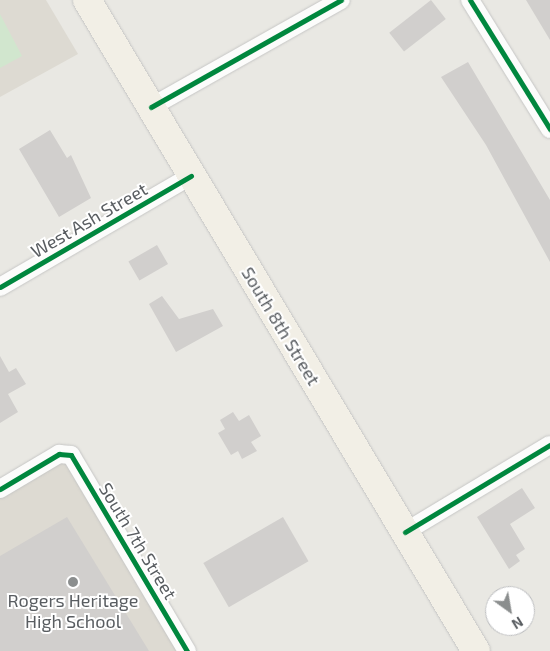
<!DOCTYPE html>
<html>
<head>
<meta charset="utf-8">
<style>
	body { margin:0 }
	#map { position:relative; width:550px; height:651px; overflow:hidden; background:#e9e8e3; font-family:"Exo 2",sans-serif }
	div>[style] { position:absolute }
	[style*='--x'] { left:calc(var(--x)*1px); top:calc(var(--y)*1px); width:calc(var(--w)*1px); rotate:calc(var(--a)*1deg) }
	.education>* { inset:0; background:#dddad2 }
	.green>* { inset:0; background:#d1e6ce }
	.building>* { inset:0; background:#d1cfcd; transform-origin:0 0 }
	.roads { filter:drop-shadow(0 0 1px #c6c6c5) drop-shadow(0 0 1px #c6c6c5) }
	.street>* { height:18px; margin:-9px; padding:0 9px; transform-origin:9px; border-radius:9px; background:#fcfcfb }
	.primary>* { height:28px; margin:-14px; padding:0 14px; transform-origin:14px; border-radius:14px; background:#f2efe6 }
	.cycleway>* { height:5px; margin:-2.5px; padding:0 2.5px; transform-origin:2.5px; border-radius:2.5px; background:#00873e }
	.dots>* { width:14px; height:14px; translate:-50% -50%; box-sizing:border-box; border:2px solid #fff; border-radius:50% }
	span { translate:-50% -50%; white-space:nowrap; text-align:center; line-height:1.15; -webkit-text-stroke:4px #fff; paint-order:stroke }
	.street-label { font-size:18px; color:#595d61 }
	.poi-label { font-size:18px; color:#595d61 }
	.north { position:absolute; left:485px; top:586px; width:50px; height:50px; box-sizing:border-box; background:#fff; border:1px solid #bdbec0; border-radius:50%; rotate:148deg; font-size:14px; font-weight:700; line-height:20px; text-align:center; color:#595d61 }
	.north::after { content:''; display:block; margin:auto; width:18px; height:22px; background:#8b8e8e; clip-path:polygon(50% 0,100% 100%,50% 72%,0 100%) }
</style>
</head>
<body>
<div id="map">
	<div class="education">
		<i style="clip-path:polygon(0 0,46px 0,78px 54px,0 97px)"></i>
		<i style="clip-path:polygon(71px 455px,187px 651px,0 651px,0 494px)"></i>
	</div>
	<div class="green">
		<i style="clip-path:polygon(0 14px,22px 56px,0 68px)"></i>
	</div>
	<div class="building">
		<i style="left:431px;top:0;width:24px;height:53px;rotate:52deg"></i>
		<i style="clip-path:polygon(526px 0,550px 0,550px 40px)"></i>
		<i style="clip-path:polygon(468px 62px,550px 200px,550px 262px,486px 145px,441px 77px)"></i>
		<i style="clip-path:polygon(50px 130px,67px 158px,71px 155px,91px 198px,59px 217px,19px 149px)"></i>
		<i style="left:157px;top:245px;width:22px;height:33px;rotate:60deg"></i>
		<i style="clip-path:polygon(162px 296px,179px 319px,213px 309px,223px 326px,176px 352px,149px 304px)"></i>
		<i style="clip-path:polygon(0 356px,9px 372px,16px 368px,26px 384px,8px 394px,18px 412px,0 423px)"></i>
		<i style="clip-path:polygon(233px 412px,239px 421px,249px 415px,261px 436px,251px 442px,257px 451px,242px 459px,238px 451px,231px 455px,218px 433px,225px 429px,220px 420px)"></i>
		<i style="clip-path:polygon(522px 488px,535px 508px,510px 524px,525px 549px,516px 555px,520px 561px,509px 569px,477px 517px)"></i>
		<i style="clip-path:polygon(67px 517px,149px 651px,0 651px,0 556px)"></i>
		<i style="left:283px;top:517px;width:51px;height:92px;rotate:60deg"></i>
	</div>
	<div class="roads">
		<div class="street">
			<i style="--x:470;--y:0;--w:152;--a:58.2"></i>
			<i style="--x:151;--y:107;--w:218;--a:-29.4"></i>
			<i style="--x:0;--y:287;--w:221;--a:-30.2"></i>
			<i style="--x:0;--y:489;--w:69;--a:-30.7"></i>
			<i style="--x:59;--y:454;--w:12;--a:5"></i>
			<i style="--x:71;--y:455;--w:228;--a:59.4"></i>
			<i style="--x:405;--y:532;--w:169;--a:-31"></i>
		</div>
		<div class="primary">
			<i style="--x:87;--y:0;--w:758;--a:59.14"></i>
		</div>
	</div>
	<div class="cycleway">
		<i style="--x:470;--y:0;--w:152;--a:58.2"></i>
		<i style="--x:151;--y:107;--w:218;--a:-29.4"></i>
		<i style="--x:0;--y:287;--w:221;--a:-30.2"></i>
		<i style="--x:0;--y:489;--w:69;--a:-30.7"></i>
		<i style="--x:59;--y:454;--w:12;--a:5"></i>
		<i style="--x:71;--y:455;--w:228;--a:59.4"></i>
		<i style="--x:405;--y:532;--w:169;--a:-31"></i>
	</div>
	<div class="dots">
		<i style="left:73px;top:582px;background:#8b8e8e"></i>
	</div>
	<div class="street-label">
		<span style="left:89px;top:220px;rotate:-30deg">West Ash Street</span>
		<span style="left:281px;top:326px;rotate:59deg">South 8th Street</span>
		<span style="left:138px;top:541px;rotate:59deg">South 7th Street</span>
	</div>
	<div class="poi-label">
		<span style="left:73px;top:611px">Rogers Heritage<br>High School</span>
	</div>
	<div class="north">N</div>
</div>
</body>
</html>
